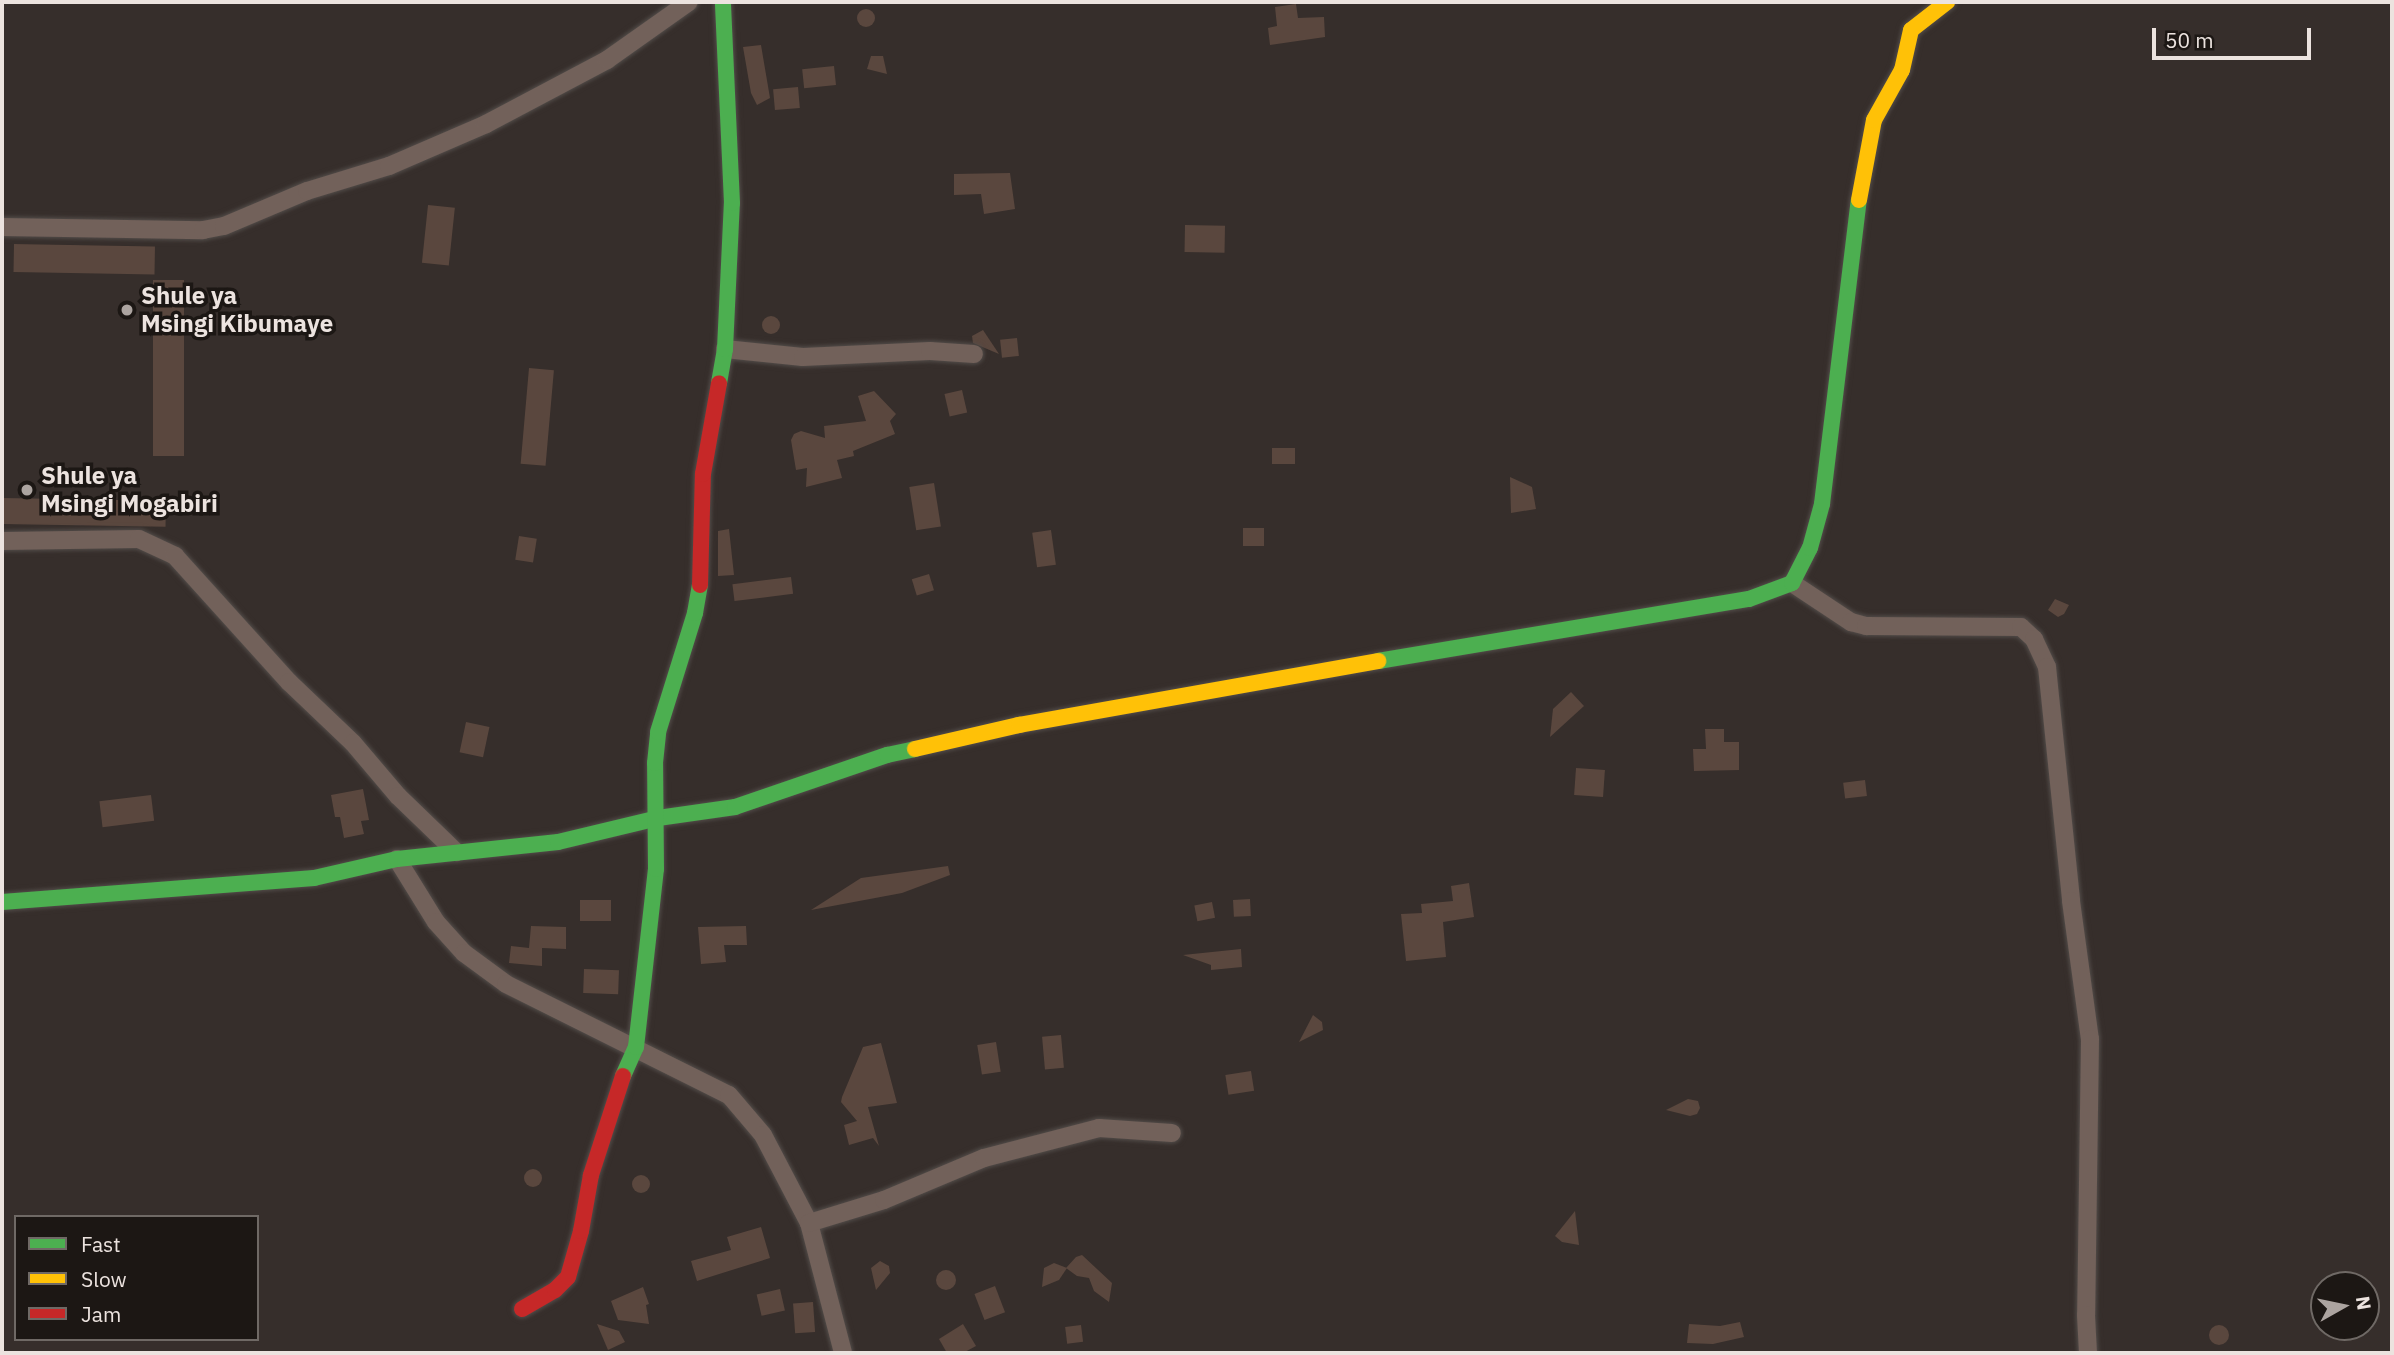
<!DOCTYPE html>
<html>
<head>
<meta charset="utf-8">
<style>
	body { margin:0 }
	#map { position:relative; width:2394px; height:1355px; overflow:hidden; background:#362e2b; font-family:"IBM Plex Sans",sans-serif }
	div>[style] { position:absolute }
	[style*='--x'] { left:calc(var(--x)*1px); top:calc(var(--y)*1px); width:calc(var(--w)*1px); rotate:calc(var(--a)*1deg) }
	.building>* { inset:0; background:#5a473e; transform-origin:0 0 }
	.round { border-radius:50% }
	.roads { filter:drop-shadow(0 0 2px #524c49) drop-shadow(0 0 2px #524c49) }
	.street>* { height:18px; margin:-9px; padding:0 9px; transform-origin:9px; border-radius:9px; background:#72615a }
	.fast>* { height:16px; margin:-8px; padding:0 8px; transform-origin:8px; border-radius:8px; background:#4caf50 }
	.slow>* { height:16px; margin:-8px; padding:0 8px; transform-origin:8px; border-radius:8px; background:#ffc107 }
	.jam>* { height:16px; margin:-8px; padding:0 8px; transform-origin:8px; border-radius:8px; background:#c62828 }
	.dots>* { width:19px; height:19px; translate:-50% -50%; box-sizing:border-box; border:4px solid #1c1714; border-radius:50% }
	span { translate:-50% -50%; white-space:nowrap; text-align:center; line-height:1.15; -webkit-text-stroke:7px #1c1714; paint-order:stroke }
	.poi-label { font-size:24px; color:#ece3df; font-weight:700 }
	.left { translate:0 -50%; text-align:left }
	.frame { position:absolute; inset:0; border:4px solid #ece3df; pointer-events:none }
	.legend { position:absolute; left:14px; top:1215px; width:245px; height:126px; box-sizing:border-box; background:#1c1714; border:2px solid #6f6965; margin:0; padding:9px 12px; list-style:none; font-size:21px; color:#ece3df }
	.legend li { display:flex; align-items:center; gap:14px; height:35px }
	.legend b { width:35px; border:2px solid #6f6965 }
	.north { position:absolute; left:2310px; top:1271px; width:70px; height:70px; box-sizing:border-box; background:#1c1714; border:2px solid #6f6965; border-radius:50%; rotate:81deg; font-size:19px; font-weight:700; line-height:28px; text-align:center; color:#ece3df }
	.north::after { content:''; display:block; margin:auto; width:24px; height:32px; background:#aca4a0; clip-path:polygon(50% 0,100% 100%,50% 72%,0 100%) }
	.scale { position:absolute; left:2152px; top:28px; width:159px; height:32px; box-sizing:border-box; border:4px solid #ece3df; border-top:0; padding-left:9px; font-size:21px; line-height:24px; white-space:nowrap; color:#ece3df; -webkit-text-stroke:5px #1c1714; paint-order:stroke }
</style>
</head>
<body>
<div id="map">
	<div class="building">
		<i style="clip-path:polygon(1296px 4px,1298px 18px,1324px 17px,1325px 37px,1270px 45px,1268px 28px,1277px 26px,1275px 7px)"></i>
		<i class="round" style="left:857px;top:9px;width:18px;height:18px"></i>
		<i style="clip-path:polygon(761px 45px,770px 98px,757px 105px,751px 93px,743px 47px)"></i>
		<i style="clip-path:polygon(871px 56px,883px 56px,887px 74px,867px 69px)"></i>
		<i style="left:834px;top:66px;width:19px;height:32px;rotate:84deg"></i>
		<i style="left:798px;top:87px;width:21px;height:25px;rotate:85deg"></i>
		<i style="clip-path:polygon(1010px 173px,1015px 209px,984px 214px,981px 194px,954px 195px,954px 174px)"></i>
		<i style="left:428px;top:205px;width:27px;height:58px;rotate:6deg"></i>
		<i style="left:1185px;top:225px;width:40px;height:27px;rotate:1deg"></i>
		<i style="left:14px;top:244px;width:141px;height:28px;rotate:1deg"></i>
		<i style="left:153px;top:280px;width:31px;height:176px"></i>
		<i class="round" style="left:762px;top:316px;width:18px;height:18px"></i>
		<i style="clip-path:polygon(983px 330px,999px 354px,973px 343px,972px 336px)"></i>
		<i style="left:1017px;top:338px;width:18px;height:17px;rotate:84deg"></i>
		<i style="left:529px;top:368px;width:25px;height:96px;rotate:5deg"></i>
		<i style="left:962px;top:390px;width:23px;height:18px;rotate:77deg"></i>
		<i style="clip-path:polygon(874px 391px,896px 414px,890px 421px,895px 434px,853px 451px,854px 456px,837px 460px,842px 478px,806px 487px,807px 468px,796px 470px,791px 440px,794px 434px,801px 431px,825px 438px,824px 426px,866px 421px,858px 396px)"></i>
		<i style="left:1272px;top:448px;width:23px;height:16px"></i>
		<i style="clip-path:polygon(1510px 477px,1532px 487px,1536px 509px,1511px 513px)"></i>
		<i style="left:934px;top:483px;width:44px;height:25px;rotate:81deg"></i>
		<i style="left:2px;top:498px;width:164px;height:26px;rotate:1deg"></i>
		<i style="left:1243px;top:528px;width:21px;height:18px"></i>
		<i style="clip-path:polygon(729px 529px,734px 575px,718px 576px,718px 531px)"></i>
		<i style="left:1051px;top:530px;width:35px;height:19px;rotate:82deg"></i>
		<i style="left:519px;top:536px;width:18px;height:24px;rotate:9deg"></i>
		<i style="left:929px;top:574px;width:17px;height:18px;rotate:73deg"></i>
		<i style="left:791px;top:577px;width:17px;height:59px;rotate:83deg"></i>
		<i style="clip-path:polygon(2055px 599px,2069px 605px,2064px 614px,2058px 617px,2048px 610px)"></i>
		<i style="clip-path:polygon(1571px 692px,1584px 706px,1550px 737px,1553px 709px)"></i>
		<i style="left:466px;top:722px;width:24px;height:31px;rotate:12deg"></i>
		<i style="clip-path:polygon(1705px 729px,1724px 729px,1724px 742px,1739px 742px,1739px 770px,1694px 771px,1693px 749px,1706px 749px)"></i>
		<i style="left:1576px;top:768px;width:29px;height:27px;rotate:4deg"></i>
		<i style="left:1865px;top:780px;width:16px;height:22px;rotate:83deg"></i>
		<i style="clip-path:polygon(363px 789px,369px 820px,361px 821px,364px 834px,344px 838px,340px 817px,335px 817px,331px 795px)"></i>
		<i style="left:151px;top:795px;width:26px;height:52px;rotate:83deg"></i>
		<i style="clip-path:polygon(948px 866px,950px 875px,902px 893px,811px 910px,861px 878px)"></i>
		<i style="clip-path:polygon(1469px 883px,1474px 917px,1443px 922px,1446px 957px,1406px 961px,1401px 914px,1422px 913px,1421px 904px,1453px 901px,1451px 886px)"></i>
		<i style="left:1250px;top:899px;width:17px;height:17px;rotate:87deg"></i>
		<i style="left:580px;top:900px;width:31px;height:21px"></i>
		<i style="left:1212px;top:902px;width:16px;height:18px;rotate:79deg"></i>
		<i style="clip-path:polygon(531px 926px,566px 927px,566px 949px,542px 948px,542px 966px,509px 963px,511px 946px,529px 948px)"></i>
		<i style="clip-path:polygon(746px 926px,747px 945px,724px 945px,726px 962px,701px 964px,698px 927px)"></i>
		<i style="clip-path:polygon(1241px 949px,1242px 967px,1211px 970px,1211px 965px,1183px 955px)"></i>
		<i style="left:584px;top:969px;width:35px;height:24px;rotate:2deg"></i>
		<i style="clip-path:polygon(1313px 1015px,1322px 1022px,1323px 1030px,1299px 1042px)"></i>
		<i style="left:1061px;top:1035px;width:33px;height:19px;rotate:85deg"></i>
		<i style="left:996px;top:1042px;width:30px;height:19px;rotate:81deg"></i>
		<i style="clip-path:polygon(881px 1043px,897px 1103px,868px 1107px,879px 1146px,873px 1138px,849px 1145px,844px 1125px,857px 1121px,841px 1102px,842px 1097px,863px 1047px)"></i>
		<i style="left:1251px;top:1071px;width:20px;height:26px;rotate:81deg"></i>
		<i style="clip-path:polygon(1688px 1099px,1698px 1101px,1700px 1108px,1697px 1114px,1690px 1116px,1666px 1110px)"></i>
		<i class="round" style="left:524px;top:1169px;width:18px;height:18px"></i>
		<i class="round" style="left:632px;top:1175px;width:18px;height:18px"></i>
		<i style="clip-path:polygon(1575px 1211px,1579px 1245px,1562px 1242px,1555px 1236px)"></i>
		<i style="clip-path:polygon(761px 1227px,770px 1258px,697px 1281px,691px 1261px,731px 1250px,727px 1237px)"></i>
		<i style="clip-path:polygon(1082px 1255px,1112px 1283px,1109px 1302px,1094px 1291px,1089px 1278px,1077px 1276px,1066px 1268px,1076px 1257px)"></i>
		<i style="clip-path:polygon(880px 1261px,889px 1266px,890px 1273px,876px 1290px,871px 1268px)"></i>
		<i style="clip-path:polygon(1054px 1263px,1067px 1268px,1059px 1280px,1042px 1287px,1044px 1268px)"></i>
		<i class="round" style="left:936px;top:1270px;width:20px;height:20px"></i>
		<i style="left:995px;top:1286px;width:28px;height:22px;rotate:69deg"></i>
		<i style="clip-path:polygon(643px 1287px,649px 1304px,646px 1305px,649px 1324px,618px 1320px,611px 1301px)"></i>
		<i style="left:780px;top:1289px;width:22px;height:24px;rotate:77deg"></i>
		<i style="left:813px;top:1302px;width:30px;height:20px;rotate:86deg"></i>
		<i style="clip-path:polygon(1740px 1322px,1744px 1337px,1713px 1344px,1687px 1343px,1689px 1324px,1720px 1326px)"></i>
		<i style="clip-path:polygon(597px 1324px,619px 1331px,625px 1342px,608px 1350px)"></i>
		<i style="clip-path:polygon(963px 1324px,976px 1346px,963px 1353px,947px 1353px,939px 1339px)"></i>
		<i style="left:1081px;top:1325px;width:17px;height:16px;rotate:83deg"></i>
		<i class="round" style="left:2209px;top:1325px;width:20px;height:20px"></i>
	</div>
	<div class="roads">
		<div class="street">
			<i style="--x:2;--y:227;--w:201;--a:0.9"></i>
			<i style="--x:203;--y:230;--w:21;--a:-11"></i>
			<i style="--x:224;--y:226;--w:90;--a:-22.9"></i>
			<i style="--x:307;--y:191;--w:86;--a:-17"></i>
			<i style="--x:389;--y:166;--w:106;--a:-23.4"></i>
			<i style="--x:486;--y:124;--w:137;--a:-27.9"></i>
			<i style="--x:607;--y:60;--w:100;--a:-35.3"></i>
			<i style="--x:725;--y:349;--w:78;--a:5.9"></i>
			<i style="--x:803;--y:357;--w:127;--a:-2.7"></i>
			<i style="--x:930;--y:351;--w:44;--a:3.9"></i>
			<i style="--x:2;--y:541;--w:137;--a:-0.8"></i>
			<i style="--x:139;--y:539;--w:40;--a:25"></i>
			<i style="--x:175;--y:556;--w:170;--a:47.9"></i>
			<i style="--x:289;--y:682;--w:88;--a:43.6"></i>
			<i style="--x:353;--y:743;--w:70;--a:49.7"></i>
			<i style="--x:398;--y:796;--w:81;--a:44"></i>
			<i style="--x:1792;--y:583;--w:71;--a:33.5"></i>
			<i style="--x:1851;--y:622;--w:16;--a:15"></i>
			<i style="--x:1866;--y:626;--w:155;--a:0.4"></i>
			<i style="--x:2021;--y:627;--w:18;--a:43"></i>
			<i style="--x:2034;--y:639;--w:31;--a:65"></i>
			<i style="--x:2047;--y:667;--w:235;--a:84.1"></i>
			<i style="--x:2071;--y:901;--w:139;--a:82.2"></i>
			<i style="--x:2090;--y:1039;--w:276;--a:90.8"></i>
			<i style="--x:2086;--y:1315;--w:38;--a:87"></i>
			<i style="--x:397;--y:859;--w:74;--a:58.2"></i>
			<i style="--x:436;--y:922;--w:42;--a:47.9"></i>
			<i style="--x:464;--y:953;--w:52;--a:36.4"></i>
			<i style="--x:506;--y:984;--w:249;--a:26.5"></i>
			<i style="--x:729;--y:1095;--w:52;--a:49.6"></i>
			<i style="--x:763;--y:1135;--w:99;--a:62.4"></i>
			<i style="--x:809;--y:1223;--w:134;--a:75.3"></i>
			<i style="--x:809;--y:1223;--w:78;--a:-17"></i>
			<i style="--x:884;--y:1200;--w:108;--a:-22.8"></i>
			<i style="--x:984;--y:1158;--w:119;--a:-14.6"></i>
			<i style="--x:1099;--y:1128;--w:73;--a:3.9"></i>
		</div>
		<div class="fast">
			<i style="--x:719;--y:383;--w:35;--a:-80"></i>
			<i style="--x:725;--y:349;--w:146;--a:-87.3"></i>
			<i style="--x:732;--y:203;--w:201;--a:-92.6"></i>
			<i style="--x:1378;--y:661;--w:376;--a:-9.5"></i>
			<i style="--x:1749;--y:599;--w:46;--a:-20.4"></i>
			<i style="--x:1792;--y:583;--w:39;--a:-63"></i>
			<i style="--x:1810;--y:548;--w:46;--a:-74.7"></i>
			<i style="--x:1822;--y:504;--w:306;--a:-83.1"></i>
			<i style="--x:2;--y:902;--w:313;--a:-4.4"></i>
			<i style="--x:314;--y:878;--w:85;--a:-12.9"></i>
			<i style="--x:397;--y:859;--w:162;--a:-6"></i>
			<i style="--x:558;--y:842;--w:103;--a:-13.5"></i>
			<i style="--x:658;--y:818;--w:78;--a:-8.1"></i>
			<i style="--x:735;--y:807;--w:161;--a:-18.9"></i>
			<i style="--x:887;--y:755;--w:29;--a:-12"></i>
			<i style="--x:623;--y:1076;--w:32;--a:-66"></i>
			<i style="--x:636;--y:1047;--w:179;--a:-83.6"></i>
			<i style="--x:656;--y:869;--w:106;--a:-90.5"></i>
			<i style="--x:655;--y:763;--w:31;--a:-84"></i>
			<i style="--x:658;--y:732;--w:125;--a:-72.7"></i>
			<i style="--x:695;--y:613;--w:28;--a:-80"></i>
		</div>
		<div class="slow">
			<i style="--x:1859;--y:200;--w:81;--a:-79.4"></i>
			<i style="--x:1874;--y:120;--w:57;--a:-60.8"></i>
			<i style="--x:1902;--y:70;--w:41;--a:-77.3"></i>
			<i style="--x:1911;--y:30;--w:46;--a:-37.9"></i>
			<i style="--x:915;--y:749;--w:107;--a:-13"></i>
			<i style="--x:1019;--y:725;--w:365;--a:-10.1"></i>
		</div>
		<div class="jam">
			<i style="--x:700;--y:585;--w:111;--a:-88.5"></i>
			<i style="--x:703;--y:474;--w:92;--a:-80"></i>
			<i style="--x:522;--y:1309;--w:38;--a:-30"></i>
			<i style="--x:555;--y:1290;--w:18;--a:-45"></i>
			<i style="--x:568;--y:1277;--w:48;--a:-74.2"></i>
			<i style="--x:581;--y:1231;--w:57;--a:-79.9"></i>
			<i style="--x:591;--y:1175;--w:104;--a:-72.1"></i>
		</div>
	</div>
	<div class="dots">
		<i style="left:127px;top:310px;background:#aca4a0"></i>
		<i style="left:27px;top:490px;background:#aca4a0"></i>
	</div>
	<div class="poi-label">
		<span class="left" style="left:141px;top:310px">Shule ya<br>Msingi Kibumaye</span>
		<span class="left" style="left:41px;top:490px">Shule ya<br>Msingi Mogabiri</span>
	</div>
	<div class="frame"></div>
	<ul class="legend">
	<li><b style="height:9px;background:#4caf50"></b>Fast</li>
	<li><b style="height:9px;background:#ffc107"></b>Slow</li>
	<li><b style="height:9px;background:#c62828"></b>Jam</li>
	</ul>
	<div class="north">N</div>
	<div class="scale">50 m</div>
</div>
</body>
</html>
